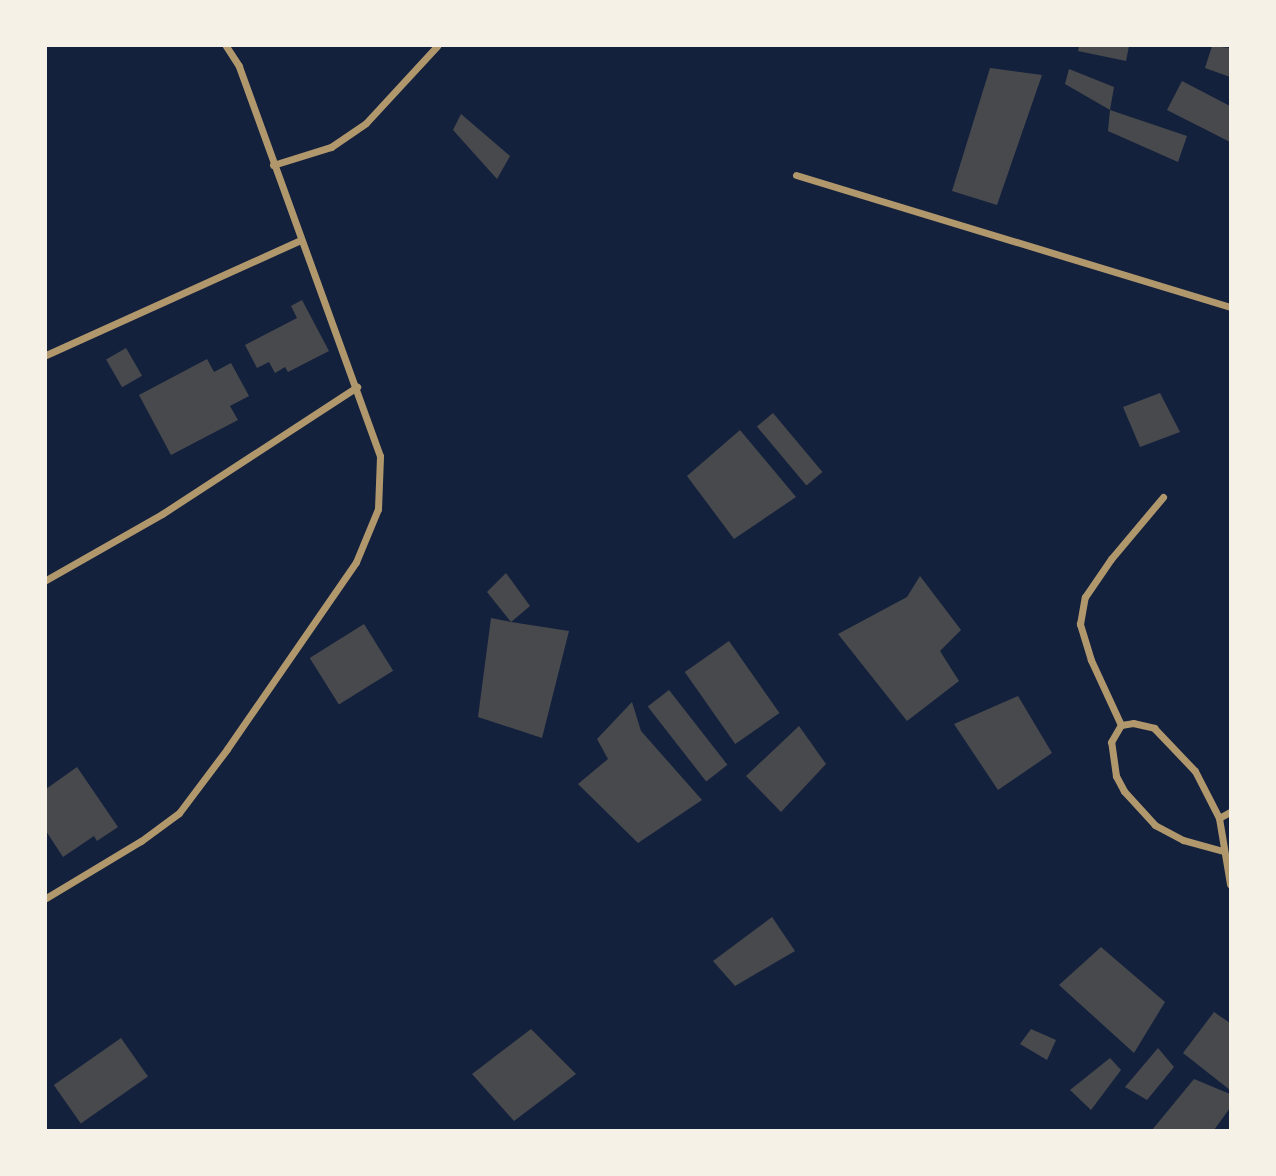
<!DOCTYPE html>
<html>
<head>
<meta charset="utf-8">
<style>
	body { margin:0 }
	#map { position:relative; width:1276px; height:1176px; overflow:hidden; background:#14213d; font-family:"Public Sans",sans-serif }
	div>[style] { position:absolute }
	[style*='--x'] { left:calc(var(--x)*1px); top:calc(var(--y)*1px); width:calc(var(--w)*1px); rotate:calc(var(--a)*1deg) }
	.building>* { inset:0; background:#48494c; transform-origin:0 0 }
	.minor>* { height:7px; margin:-3.5px; padding:0 3.5px; transform-origin:3.5px; border-radius:3.5px; background:#b1986c }
	span { translate:-50% -50%; white-space:nowrap; text-align:center; line-height:1.15; -webkit-text-stroke:5px #f6f1e7; paint-order:stroke }
	.frame { position:absolute; inset:0; border:47px solid #f6f1e7; pointer-events:none }
</style>
</head>
<body>
<div id="map">
	<div class="building">
		<i style="clip-path:polygon(1079px 46px,1129px 46px,1126px 61px,1078px 51px)"></i>
		<i style="clip-path:polygon(1212px 46px,1230px 48px,1230px 77px,1205px 68px)"></i>
		<i style="clip-path:polygon(990px 68px,1042px 75px,997px 205px,952px 191px)"></i>
		<i style="clip-path:polygon(1069px 69px,1114px 87px,1110px 110px,1065px 84px)"></i>
		<i style="clip-path:polygon(1182px 81px,1230px 106px,1230px 142px,1167px 110px)"></i>
		<i style="clip-path:polygon(1110px 110px,1187px 136px,1178px 162px,1108px 131px)"></i>
		<i style="clip-path:polygon(461px 114px,510px 156px,497px 179px,453px 130px)"></i>
		<i style="clip-path:polygon(302px 300px,329px 351px,288px 372px,285px 367px,275px 373px,269px 362px,257px 368px,245px 345px,297px 318px,291px 306px)"></i>
		<i style="left:126px;top:348px;width:32px;height:23px;rotate:60deg"></i>
		<i style="clip-path:polygon(207px 359px,214px 372px,231px 363px,249px 396px,230px 406px,238px 420px,171px 455px,139px 395px)"></i>
		<i style="clip-path:polygon(1160px 393px,1180px 432px,1140px 447px,1123px 407px)"></i>
		<i style="left:773px;top:413px;width:77px;height:21px;rotate:50deg"></i>
		<i style="clip-path:polygon(740px 430px,796px 497px,734px 539px,687px 476px)"></i>
		<i style="clip-path:polygon(506px 573px,530px 606px,511px 622px,569px 631px,542px 738px,478px 717px,491px 618px,511px 622px,487px 592px)"></i>
		<i style="clip-path:polygon(920px 576px,961px 630px,940px 651px,959px 681px,907px 721px,838px 634px,907px 597px)"></i>
		<i style="left:364px;top:624px;width:55px;height:64px;rotate:58deg"></i>
		<i style="left:729px;top:641px;width:88px;height:54px;rotate:55deg"></i>
		<i style="left:669px;top:690px;width:95px;height:27px;rotate:52deg"></i>
		<i style="clip-path:polygon(1018px 696px,1052px 753px,998px 790px,954px 724px)"></i>
		<i style="clip-path:polygon(632px 702px,641px 731px,702px 800px,638px 843px,578px 784px,608px 759px,597px 739px)"></i>
		<i style="clip-path:polygon(799px 726px,826px 764px,781px 812px,746px 776px)"></i>
		<i style="clip-path:polygon(77px 767px,118px 827px,97px 841px,94px 836px,63px 857px,46px 831px,46px 789px)"></i>
		<i style="clip-path:polygon(772px 917px,795px 951px,735px 986px,713px 961px)"></i>
		<i style="clip-path:polygon(1101px 947px,1165px 1002px,1134px 1053px,1059px 985px)"></i>
		<i style="clip-path:polygon(1214px 1012px,1230px 1023px,1230px 1090px,1183px 1053px)"></i>
		<i style="clip-path:polygon(531px 1029px,576px 1074px,514px 1121px,472px 1074px)"></i>
		<i style="clip-path:polygon(1031px 1029px,1056px 1040px,1047px 1060px,1020px 1044px)"></i>
		<i style="left:121px;top:1038px;width:47px;height:82px;rotate:55deg"></i>
		<i style="clip-path:polygon(1158px 1048px,1174px 1067px,1147px 1100px,1125px 1087px)"></i>
		<i style="clip-path:polygon(1110px 1058px,1121px 1070px,1091px 1110px,1070px 1090px)"></i>
		<i style="clip-path:polygon(1194px 1079px,1230px 1094px,1230px 1108px,1214px 1130px,1152px 1130px)"></i>
	</div>
	<div class="minor">
		<i style="--x:273;--y:165;--w:61;--a:-17.2"></i>
		<i style="--x:331;--y:147;--w:42;--a:-34.4"></i>
		<i style="--x:366;--y:123;--w:105;--a:-47.3"></i>
		<i style="--x:796;--y:175;--w:454;--a:16.9"></i>
		<i style="--x:46;--y:355;--w:280;--a:-24.3"></i>
		<i style="--x:46;--y:580;--w:133;--a:-29.6"></i>
		<i style="--x:162;--y:514;--w:233;--a:-33.1"></i>
		<i style="--x:1121;--y:725;--w:72;--a:-114.8"></i>
		<i style="--x:1091;--y:660;--w:38;--a:-107"></i>
		<i style="--x:1080;--y:624;--w:27;--a:-80"></i>
		<i style="--x:1085;--y:597;--w:46;--a:-55.6"></i>
		<i style="--x:1111;--y:559;--w:81;--a:-50"></i>
		<i style="--x:1219;--y:818;--w:13;--a:-29"></i>
		<i style="--x:1223;--y:851;--w:41;--a:-164.6"></i>
		<i style="--x:1183;--y:840;--w:32;--a:-152"></i>
		<i style="--x:1155;--y:825;--w:46;--a:-132.4"></i>
		<i style="--x:1124;--y:791;--w:17;--a:-118"></i>
		<i style="--x:1116;--y:776;--w:34;--a:-98"></i>
		<i style="--x:1111;--y:742;--w:20;--a:-60"></i>
		<i style="--x:1121;--y:725;--w:12;--a:-9"></i>
		<i style="--x:1133;--y:723;--w:22;--a:13"></i>
		<i style="--x:1154;--y:728;--w:59;--a:46.4"></i>
		<i style="--x:1195;--y:771;--w:53;--a:62.9"></i>
		<i style="--x:1219;--y:818;--w:67;--a:80.5"></i>
		<i style="--x:46;--y:898;--w:111;--a:-31"></i>
		<i style="--x:141;--y:841;--w:47;--a:-36.4"></i>
		<i style="--x:179;--y:813;--w:80;--a:-53.1"></i>
		<i style="--x:227;--y:749;--w:227;--a:-55.4"></i>
		<i style="--x:356;--y:562;--w:57;--a:-67.5"></i>
		<i style="--x:378;--y:509;--w:53;--a:-87.8"></i>
		<i style="--x:380;--y:456;--w:415;--a:-109.9"></i>
		<i style="--x:239;--y:66;--w:24;--a:-123"></i>
	</div>
	<div class="frame"></div>
</div>
</body>
</html>
